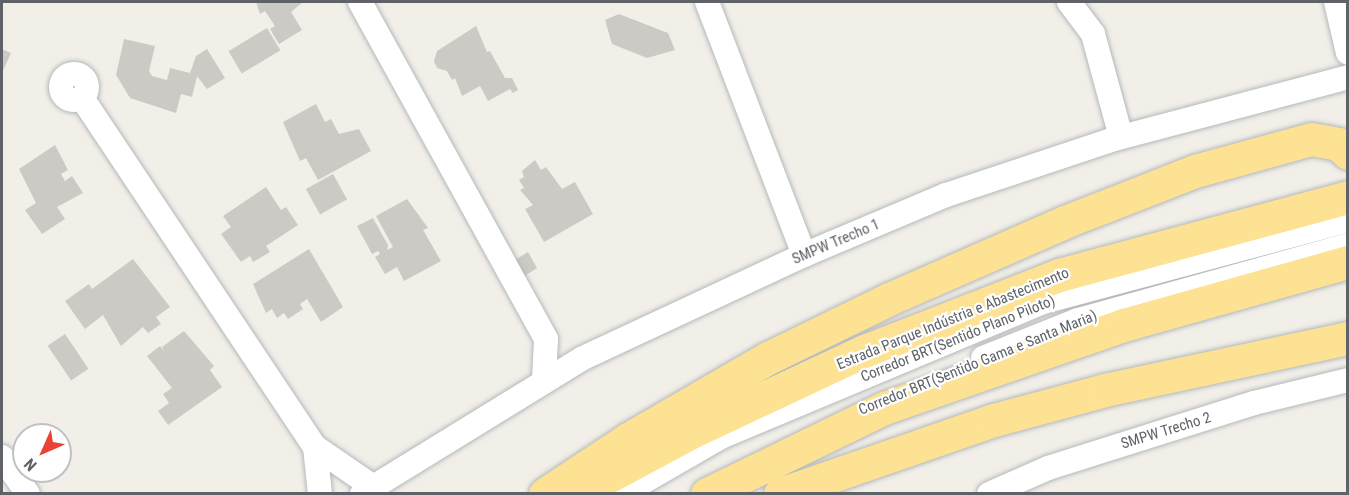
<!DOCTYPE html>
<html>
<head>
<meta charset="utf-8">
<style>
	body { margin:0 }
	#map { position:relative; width:1349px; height:495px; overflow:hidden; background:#f1efe8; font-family:"Roboto Condensed",sans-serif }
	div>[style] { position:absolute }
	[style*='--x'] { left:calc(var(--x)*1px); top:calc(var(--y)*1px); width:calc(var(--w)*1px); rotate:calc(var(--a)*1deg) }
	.building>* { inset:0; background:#cccac5; transform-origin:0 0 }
	.roads { filter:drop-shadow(0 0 2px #b5b8bc) drop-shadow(0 0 2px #b5b8bc) }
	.minor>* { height:24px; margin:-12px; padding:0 12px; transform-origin:12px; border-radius:12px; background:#fff }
	.minor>.ring { margin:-12px; padding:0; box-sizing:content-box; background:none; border:24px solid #fff; border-radius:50% }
	.highway>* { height:33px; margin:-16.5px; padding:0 16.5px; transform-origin:16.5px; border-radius:16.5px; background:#fde293 }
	span { translate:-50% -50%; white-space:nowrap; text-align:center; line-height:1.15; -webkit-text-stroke:4.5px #fff; paint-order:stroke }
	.street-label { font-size:15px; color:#5f6368 }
	.frame { position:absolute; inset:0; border:3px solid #5f6368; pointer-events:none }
	.north { position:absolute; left:12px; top:423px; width:60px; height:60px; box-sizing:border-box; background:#fff; border:2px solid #bfc1c3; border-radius:50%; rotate:225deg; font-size:16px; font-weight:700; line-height:24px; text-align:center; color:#5f6368 }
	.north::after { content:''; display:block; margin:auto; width:21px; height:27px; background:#ea4335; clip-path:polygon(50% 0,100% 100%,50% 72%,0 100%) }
</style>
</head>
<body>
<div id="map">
	<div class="building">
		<i style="clip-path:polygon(256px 2px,303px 2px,291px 12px,302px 30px,279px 44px,270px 29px,275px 26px,265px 11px,260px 14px)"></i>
		<i style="clip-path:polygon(619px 14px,668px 33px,675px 50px,647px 58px,612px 44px,605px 20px)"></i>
		<i style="clip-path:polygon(476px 26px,487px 52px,490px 51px,505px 78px,512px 78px,518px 90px,513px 93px,510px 89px,488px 101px,480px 86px,462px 96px,455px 78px,452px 80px,447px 71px,437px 68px,434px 61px,437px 51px)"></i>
		<i style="left:267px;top:28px;width:26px;height:45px;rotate:59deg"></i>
		<i style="clip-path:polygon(124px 39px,155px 46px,149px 71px,152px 76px,167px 80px,170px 68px,190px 73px,196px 56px,207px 49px,225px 78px,207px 89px,197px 76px,192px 97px,181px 94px,176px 113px,130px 98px,116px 75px)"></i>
		<i style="clip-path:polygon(2px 49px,11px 53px,2px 73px)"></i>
		<i style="clip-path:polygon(316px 104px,325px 122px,331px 119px,339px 134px,359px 129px,371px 151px,318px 180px,306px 158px,300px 161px,283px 122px)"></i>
		<i style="clip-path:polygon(55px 145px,68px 170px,61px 174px,65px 181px,72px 176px,83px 193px,57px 207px,65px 219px,42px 234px,25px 210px,36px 203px,19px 169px)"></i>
		<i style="clip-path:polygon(535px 160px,541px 170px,546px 167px,562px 189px,575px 182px,593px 214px,544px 242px,525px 209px,533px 205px,520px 190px,524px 188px,519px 180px,524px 177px,522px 171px)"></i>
		<i style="left:333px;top:174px;width:29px;height:31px;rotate:61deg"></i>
		<i style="clip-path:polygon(266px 187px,281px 210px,286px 207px,298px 225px,266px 246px,270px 252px,253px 262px,250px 256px,241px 262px,221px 234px,231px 227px,223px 216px)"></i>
		<i style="clip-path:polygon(407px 199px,428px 228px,423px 230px,441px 261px,404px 281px,397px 267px,385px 274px,375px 257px,380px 254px,378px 251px,372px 254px,357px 226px,373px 218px,388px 245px,387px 250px,393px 247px,376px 216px)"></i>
		<i style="clip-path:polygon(309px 249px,343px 307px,321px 322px,307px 299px,300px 304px,303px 309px,288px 319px,284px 313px,277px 318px,272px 309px,266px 313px,253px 284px)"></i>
		<i style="clip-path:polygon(528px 252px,537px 268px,523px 277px,515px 260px)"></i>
		<i style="clip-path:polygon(133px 259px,170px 307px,156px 317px,161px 324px,148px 333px,143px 327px,121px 346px,103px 315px,85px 329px,65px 301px,89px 284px,92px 289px)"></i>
		<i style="clip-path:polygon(184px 331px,214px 366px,210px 370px,222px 387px,168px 425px,158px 411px,169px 403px,163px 394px,172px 388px,147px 356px,160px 346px,165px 352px,162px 347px)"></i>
		<i style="left:65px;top:334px;width:42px;height:21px;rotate:56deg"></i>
	</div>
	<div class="roads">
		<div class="minor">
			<i style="--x:360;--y:2;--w:385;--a:61.1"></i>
			<i style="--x:546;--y:339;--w:43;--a:92.7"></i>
			<i style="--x:707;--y:2;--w:271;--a:69"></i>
			<i style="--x:1069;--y:2;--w:40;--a:53"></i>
			<i style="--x:1093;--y:34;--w:107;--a:74.8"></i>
			<i style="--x:1336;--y:2;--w:52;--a:76.8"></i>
			<i class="ring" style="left:61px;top:74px;width:2px;height:2px"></i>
			<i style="--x:82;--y:98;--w:420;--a:56.3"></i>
			<i style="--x:315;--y:447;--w:69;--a:34.4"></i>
			<i style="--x:983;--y:358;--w:102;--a:-21.8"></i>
			<i style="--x:1078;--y:320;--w:280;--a:-15.5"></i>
			<i style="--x:315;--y:447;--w:47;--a:83.9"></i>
			<i style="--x:2;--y:457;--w:45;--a:54.9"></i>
			<i style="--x:362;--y:494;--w:259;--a:-31.6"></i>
			<i style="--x:583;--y:358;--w:244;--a:-25"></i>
			<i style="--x:804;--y:255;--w:154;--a:-22.9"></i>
			<i style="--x:946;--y:195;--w:177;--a:-18.4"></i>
			<i style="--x:1114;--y:139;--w:242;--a:-14.8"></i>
			<i style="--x:622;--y:494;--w:116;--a:-29.9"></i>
			<i style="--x:723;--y:436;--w:347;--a:-22.7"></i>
			<i style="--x:1043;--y:302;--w:316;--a:-15"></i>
			<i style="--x:989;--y:494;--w:64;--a:-23.8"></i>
			<i style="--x:1048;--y:468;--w:216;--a:-17.5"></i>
			<i style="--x:1254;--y:403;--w:97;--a:-13.7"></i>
		</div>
		<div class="highway">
			<i style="--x:587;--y:488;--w:120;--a:-28.3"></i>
			<i style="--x:693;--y:431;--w:189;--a:-25.1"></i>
			<i style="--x:864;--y:351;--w:209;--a:-21.3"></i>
			<i style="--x:1059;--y:275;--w:299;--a:-15.1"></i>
			<i style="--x:545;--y:494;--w:100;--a:-33.5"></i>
			<i style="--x:628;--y:439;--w:162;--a:-30.1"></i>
			<i style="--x:768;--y:358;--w:135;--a:-26"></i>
			<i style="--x:889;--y:299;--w:194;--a:-23.7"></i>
			<i style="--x:1067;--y:221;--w:137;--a:-21.3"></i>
			<i style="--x:1195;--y:171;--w:120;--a:-15.4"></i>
			<i style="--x:1311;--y:139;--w:27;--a:10"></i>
			<i style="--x:1338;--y:144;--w:13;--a:42"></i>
			<i style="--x:707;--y:494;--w:197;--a:-25.9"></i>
			<i style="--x:884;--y:408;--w:254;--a:-19.1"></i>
			<i style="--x:1124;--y:325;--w:233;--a:-15.7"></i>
			<i style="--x:780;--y:494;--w:226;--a:-19.1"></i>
			<i style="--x:994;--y:420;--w:115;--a:-15.1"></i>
			<i style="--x:1105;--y:390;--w:249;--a:-12.1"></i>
		</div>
	</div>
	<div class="street-label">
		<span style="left:836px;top:242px;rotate:-23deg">SMPW Trecho 1</span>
		<span style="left:953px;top:319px;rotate:-22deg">Estrada Parque Indústria e Abastecimento</span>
		<span style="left:958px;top:339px;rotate:-22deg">Corredor BRT(Sentido Plano Piloto)</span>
		<span style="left:978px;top:363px;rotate:-22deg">Corredor BRT(Sentido Gama e Santa Maria)</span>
		<span style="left:1166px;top:431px;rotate:-17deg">SMPW Trecho 2</span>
	</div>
	<div class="frame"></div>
	<div class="north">N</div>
</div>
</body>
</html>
